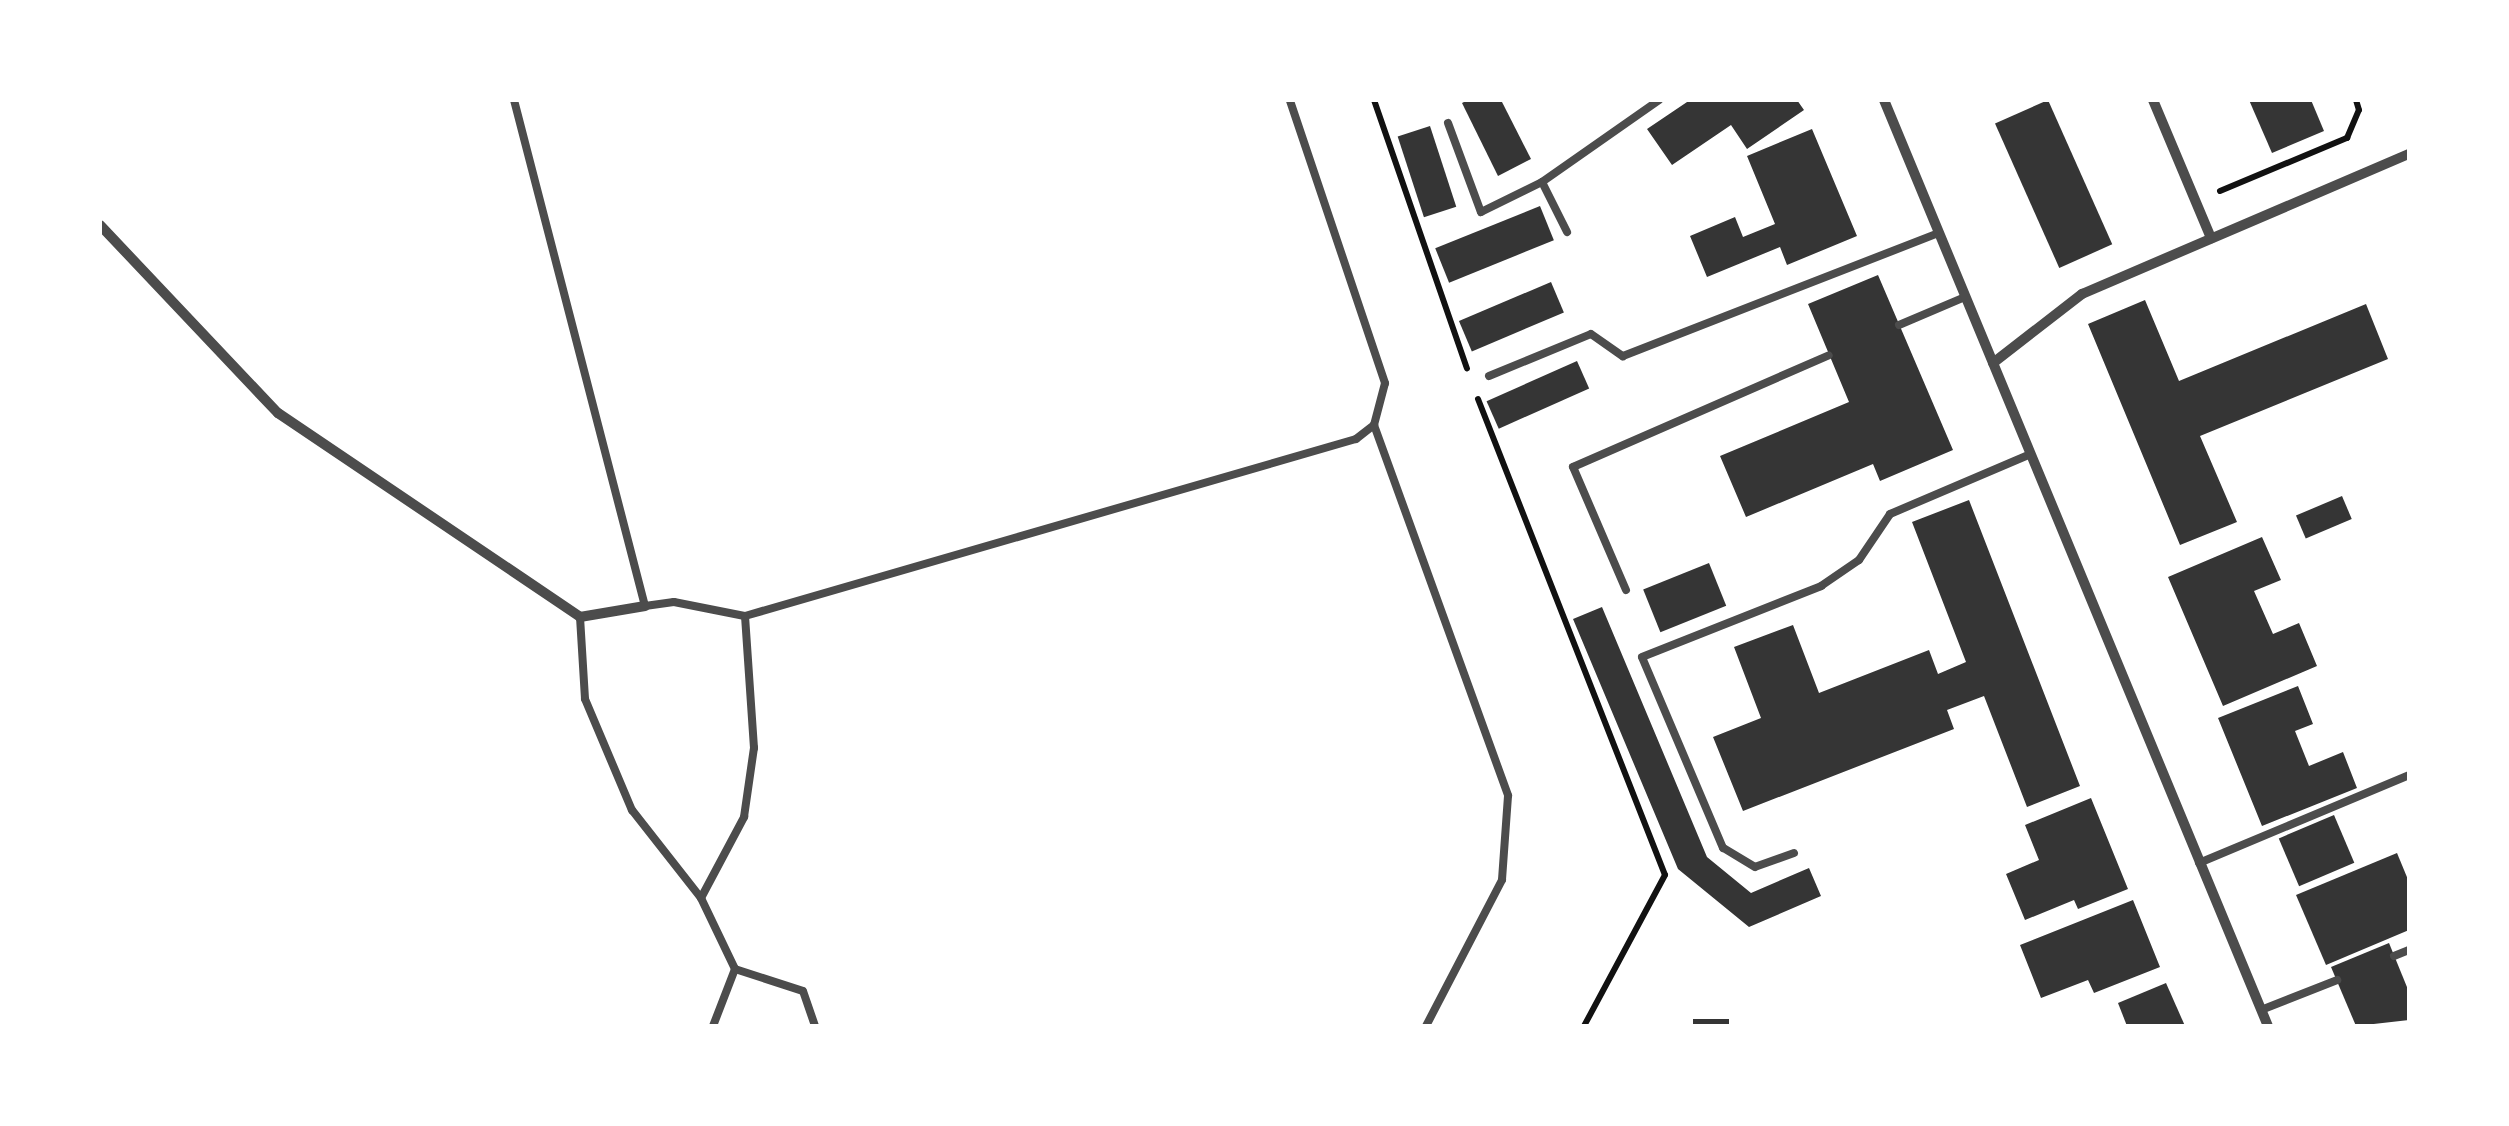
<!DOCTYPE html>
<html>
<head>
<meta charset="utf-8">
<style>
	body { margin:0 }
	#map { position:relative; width:2509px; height:1126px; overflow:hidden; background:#fff; font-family:"Sofia Sans Condensed",sans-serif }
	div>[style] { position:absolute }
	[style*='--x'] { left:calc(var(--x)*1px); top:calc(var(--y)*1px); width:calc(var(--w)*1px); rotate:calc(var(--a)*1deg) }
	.building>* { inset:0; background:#353535; transform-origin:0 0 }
	.path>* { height:6px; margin:-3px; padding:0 3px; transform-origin:3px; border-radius:3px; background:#111 }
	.service>* { height:8px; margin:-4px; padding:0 4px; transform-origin:4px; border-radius:4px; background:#4c4c4c }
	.minor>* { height:10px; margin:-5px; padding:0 5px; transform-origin:5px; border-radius:5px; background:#4c4c4c }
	span { translate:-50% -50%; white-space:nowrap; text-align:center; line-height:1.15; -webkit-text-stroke:9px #fff; paint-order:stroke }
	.frame { position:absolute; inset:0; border:102px solid #fff; pointer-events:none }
</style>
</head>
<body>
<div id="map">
	<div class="building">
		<i style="clip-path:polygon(1468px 100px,1501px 100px,1531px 159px,1498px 176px,1462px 103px)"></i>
		<i style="clip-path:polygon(1690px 100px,1797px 100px,1804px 110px,1747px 149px,1731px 125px,1672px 165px,1647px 129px)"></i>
		<i style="left:2048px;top:100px;width:158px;height:58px;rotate:66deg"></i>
		<i style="clip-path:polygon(2249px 100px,2311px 100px,2324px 131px,2272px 153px)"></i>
		<i style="left:1430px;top:126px;width:85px;height:34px;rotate:72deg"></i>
		<i style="clip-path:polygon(1812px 129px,1857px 236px,1787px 265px,1780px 247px,1707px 277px,1690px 236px,1735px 217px,1743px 237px,1775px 224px,1747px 156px)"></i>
		<i style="left:1540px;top:206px;width:37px;height:113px;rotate:68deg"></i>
		<i style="clip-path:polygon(1878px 275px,1953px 450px,1880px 481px,1873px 464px,1746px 517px,1720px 456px,1849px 402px,1808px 304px)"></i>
		<i style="left:1551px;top:282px;width:33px;height:100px;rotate:67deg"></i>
		<i style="clip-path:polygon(2145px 300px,2179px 381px,2366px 304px,2388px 359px,2200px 436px,2237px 522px,2180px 545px,2088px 324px)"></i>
		<i style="left:1577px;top:361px;width:30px;height:99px;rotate:66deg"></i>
		<i style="left:2342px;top:496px;width:25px;height:50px;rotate:67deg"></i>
		<i style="clip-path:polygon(1969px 500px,2080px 786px,2027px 807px,1984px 696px,1947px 710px,1954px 729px,1743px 811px,1713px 737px,1761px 718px,1734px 647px,1793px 625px,1819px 693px,1929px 650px,1938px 674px,1966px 662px,1912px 522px)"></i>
		<i style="clip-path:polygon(2262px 537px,2281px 580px,2254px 591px,2273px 634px,2299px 623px,2317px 666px,2223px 706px,2168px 577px)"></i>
		<i style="left:1709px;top:563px;width:46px;height:71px;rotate:68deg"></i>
		<i style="clip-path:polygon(1602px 607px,1707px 857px,1751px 893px,1809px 868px,1821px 896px,1749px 927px,1678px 869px,1573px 619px)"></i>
		<i style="clip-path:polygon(2298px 686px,2313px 724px,2295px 731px,2309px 766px,2343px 752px,2357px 788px,2262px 826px,2218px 718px)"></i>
		<i style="clip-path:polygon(2091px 798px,2128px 889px,2078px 909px,2074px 900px,2025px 920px,2006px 874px,2039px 860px,2025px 825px)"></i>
		<i style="left:2334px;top:815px;width:52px;height:60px;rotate:67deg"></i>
		<i style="clip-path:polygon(2397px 853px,2409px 882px,2409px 930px,2326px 965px,2296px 895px)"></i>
		<i style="clip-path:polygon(2133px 900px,2160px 967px,2094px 993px,2088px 980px,2041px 998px,2020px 945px)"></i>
		<i style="clip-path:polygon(2389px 943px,2409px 992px,2409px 1020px,2356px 1026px,2331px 967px)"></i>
		<i style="clip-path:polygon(2166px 983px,2185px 1026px,2127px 1026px,2118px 1003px)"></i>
		<i style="left:1693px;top:1019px;width:36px;height:7px"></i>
	</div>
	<div class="path">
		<i style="--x:1374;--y:100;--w:284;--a:70.9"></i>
		<i style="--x:2220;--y:191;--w:138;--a:-22.7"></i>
		<i style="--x:2347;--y:138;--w:30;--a:-67"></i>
		<i style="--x:2359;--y:110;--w:10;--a:-107"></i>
		<i style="--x:1478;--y:399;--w:511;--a:68.55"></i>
		<i style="--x:1665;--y:875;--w:171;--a:118.2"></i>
	</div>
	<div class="service">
		<i style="--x:514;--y:100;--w:523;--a:75.49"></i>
		<i style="--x:645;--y:606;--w:29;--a:-8"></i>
		<i style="--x:674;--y:602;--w:72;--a:11.2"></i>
		<i style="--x:745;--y:616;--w:636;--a:-16.16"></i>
		<i style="--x:1356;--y:439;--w:23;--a:-38"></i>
		<i style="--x:1374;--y:425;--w:43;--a:-75.3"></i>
		<i style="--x:1385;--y:383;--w:299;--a:-108.6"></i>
		<i style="--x:1448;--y:123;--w:95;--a:69.7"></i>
		<i style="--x:1481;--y:212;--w:68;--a:-26.2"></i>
		<i style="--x:1542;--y:182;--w:56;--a:63.4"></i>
		<i style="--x:1542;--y:182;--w:143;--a:-35"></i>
		<i style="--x:1899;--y:325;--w:72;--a:-23"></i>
		<i style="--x:1489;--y:376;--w:110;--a:-22.4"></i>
		<i style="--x:1591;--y:334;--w:39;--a:35"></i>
		<i style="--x:1623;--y:356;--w:339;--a:-21.3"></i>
		<i style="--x:1374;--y:425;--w:394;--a:70.1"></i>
		<i style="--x:1508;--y:796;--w:84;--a:94.1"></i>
		<i style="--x:1502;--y:880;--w:165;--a:117.5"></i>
		<i style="--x:1626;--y:590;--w:134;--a:-113.3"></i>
		<i style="--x:1573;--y:467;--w:279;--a:-23.6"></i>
		<i style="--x:580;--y:617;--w:82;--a:86.5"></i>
		<i style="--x:585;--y:699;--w:121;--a:67.1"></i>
		<i style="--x:632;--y:810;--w:112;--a:51.9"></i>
		<i style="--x:701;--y:898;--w:79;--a:64.4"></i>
		<i style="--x:735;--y:969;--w:71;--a:17.9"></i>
		<i style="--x:803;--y:991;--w:37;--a:71"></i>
		<i style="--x:1794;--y:853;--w:41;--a:160.3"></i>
		<i style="--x:1755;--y:867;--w:37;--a:-149"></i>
		<i style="--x:1723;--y:848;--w:207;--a:-113"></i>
		<i style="--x:1642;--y:657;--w:193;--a:-21.6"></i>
		<i style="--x:1821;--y:586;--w:46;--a:-34.4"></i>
		<i style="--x:1859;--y:560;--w:55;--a:-56"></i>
		<i style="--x:1890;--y:514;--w:153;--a:-23.1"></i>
		<i style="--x:2199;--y:863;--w:228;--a:-22.7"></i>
		<i style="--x:701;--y:898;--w:92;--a:-62"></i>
		<i style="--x:744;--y:817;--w:70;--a:-81.8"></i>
		<i style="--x:754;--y:748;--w:132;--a:-93.9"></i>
		<i style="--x:2394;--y:956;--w:16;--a:-22"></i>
		<i style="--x:2261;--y:1010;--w:82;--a:-21.5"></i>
		<i style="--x:713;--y:1026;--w:61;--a:-68.9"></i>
	</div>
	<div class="minor">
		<i style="--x:1884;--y:100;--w:1002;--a:67.48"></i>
		<i style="--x:2153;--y:100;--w:150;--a:67.2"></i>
		<i style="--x:100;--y:225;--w:259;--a:46.6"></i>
		<i style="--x:278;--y:413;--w:364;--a:34"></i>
		<i style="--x:580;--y:617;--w:66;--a:-9.6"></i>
		<i style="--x:1993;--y:363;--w:113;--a:-37.8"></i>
		<i style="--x:2082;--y:294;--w:356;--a:-23.2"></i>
	</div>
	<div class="frame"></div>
</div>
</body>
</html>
